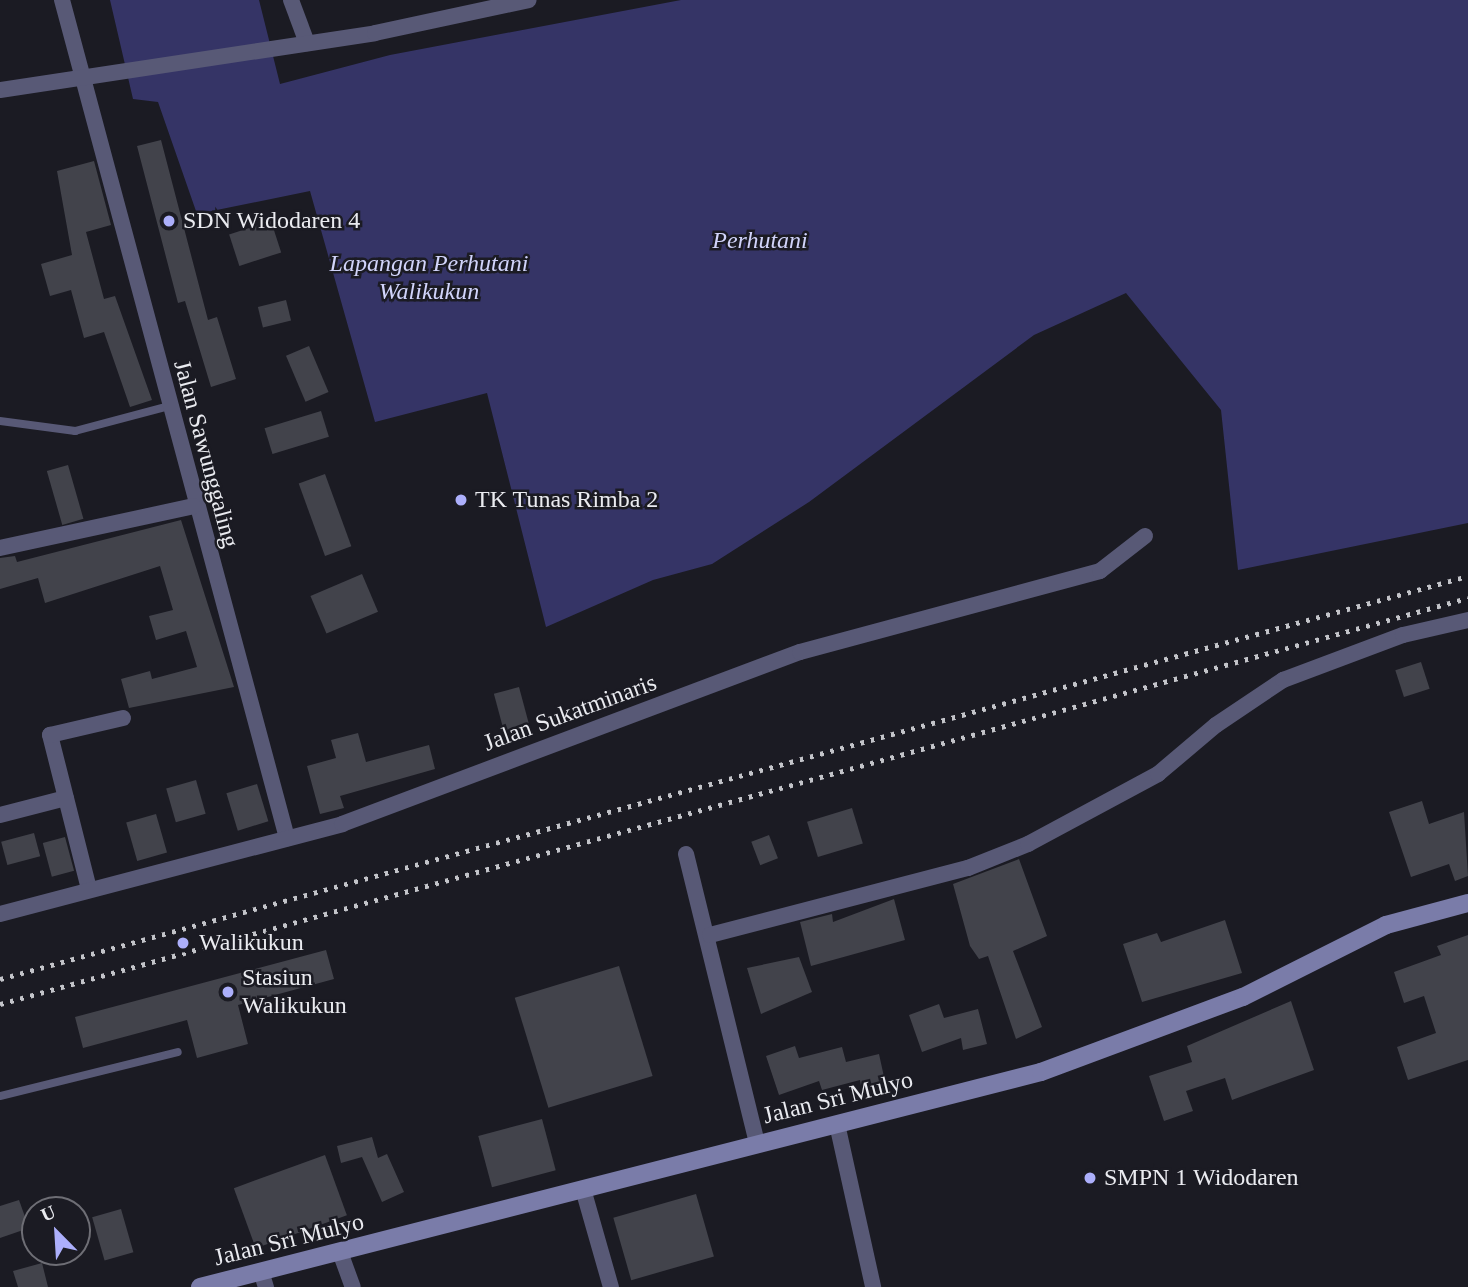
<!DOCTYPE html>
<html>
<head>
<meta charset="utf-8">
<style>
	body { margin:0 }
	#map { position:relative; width:1468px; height:1287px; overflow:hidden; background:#1b1b23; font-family:"Times New Roman",serif }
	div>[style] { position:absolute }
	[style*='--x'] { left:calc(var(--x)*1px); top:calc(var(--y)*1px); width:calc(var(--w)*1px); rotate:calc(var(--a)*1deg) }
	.green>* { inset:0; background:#353466 }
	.building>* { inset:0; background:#42434b; transform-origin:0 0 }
	.service>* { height:8px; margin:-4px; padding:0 4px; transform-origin:4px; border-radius:4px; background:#585976 }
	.minor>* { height:16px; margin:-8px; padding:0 8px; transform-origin:8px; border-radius:8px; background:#585976 }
	.secondary>* { height:18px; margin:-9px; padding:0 9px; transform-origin:9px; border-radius:9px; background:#7a7ca9 }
	.rail>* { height:5px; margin-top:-2.5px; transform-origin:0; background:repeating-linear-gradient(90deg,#c3c4c9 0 3.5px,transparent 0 10.5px) }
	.dots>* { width:19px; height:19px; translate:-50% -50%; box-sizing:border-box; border:4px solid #1b1b23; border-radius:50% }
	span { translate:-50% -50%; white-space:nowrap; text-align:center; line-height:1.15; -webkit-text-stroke:5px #1b1b23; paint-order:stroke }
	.poi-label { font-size:24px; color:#eaebf0 }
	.left { translate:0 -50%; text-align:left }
	.park-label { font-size:24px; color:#d1d4fa; font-style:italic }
	.street-label { font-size:24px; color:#eaebf0 }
	.north { position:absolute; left:21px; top:1196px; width:70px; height:70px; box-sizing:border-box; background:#1b1b23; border:2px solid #6e6e75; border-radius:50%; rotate:336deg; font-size:19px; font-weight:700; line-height:28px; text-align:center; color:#eaebf0 }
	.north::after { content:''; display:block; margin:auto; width:24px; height:32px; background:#acaffb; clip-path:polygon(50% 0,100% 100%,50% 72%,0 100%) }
</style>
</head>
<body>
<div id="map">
	<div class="green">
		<i style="clip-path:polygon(110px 0,259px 0,280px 84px,390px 55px,681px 0,1468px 0,1468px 523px,1238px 570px,1221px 410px,1126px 293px,1034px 335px,809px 502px,712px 564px,653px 580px,546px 627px,487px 393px,375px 422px,310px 191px,197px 214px,158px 102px,133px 99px)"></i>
	</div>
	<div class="building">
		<i style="clip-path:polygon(161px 140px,208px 320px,217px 317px,236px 379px,211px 387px,185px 301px,178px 303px,137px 146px)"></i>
		<i style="clip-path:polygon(94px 161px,111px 225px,86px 232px,104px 299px,115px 296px,152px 400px,130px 407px,104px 332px,84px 338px,71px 290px,50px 296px,41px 264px,72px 255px,57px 171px)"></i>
		<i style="left:271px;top:221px;width:33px;height:44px;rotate:72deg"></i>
		<i style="left:286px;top:300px;width:21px;height:29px;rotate:76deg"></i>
		<i style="left:309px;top:346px;width:50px;height:25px;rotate:67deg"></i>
		<i style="left:321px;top:411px;width:27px;height:59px;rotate:73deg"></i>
		<i style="left:68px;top:465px;width:56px;height:22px;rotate:74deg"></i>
		<i style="left:325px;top:474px;width:77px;height:28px;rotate:70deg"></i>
		<i style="clip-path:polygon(181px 520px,234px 687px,129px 708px,121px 679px,150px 671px,152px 679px,197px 667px,186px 631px,156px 640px,149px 616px,173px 610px,160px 566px,45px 603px,38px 578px,0 589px,0 558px,15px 556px,17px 562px)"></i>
		<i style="left:362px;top:574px;width:41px;height:56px;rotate:67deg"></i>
		<i style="left:1421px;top:662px;width:28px;height:27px;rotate:72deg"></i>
		<i style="left:519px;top:687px;width:42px;height:26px;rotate:75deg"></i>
		<i style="clip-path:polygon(358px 733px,366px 762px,429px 745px,435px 769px,340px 796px,344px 808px,320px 814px,307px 766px,336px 758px,331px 740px)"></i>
		<i style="left:196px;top:780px;width:35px;height:31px;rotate:74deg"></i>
		<i style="left:257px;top:784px;width:39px;height:32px;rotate:73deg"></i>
		<i style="clip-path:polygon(1422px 801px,1429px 824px,1464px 812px,1468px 876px,1455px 881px,1449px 864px,1411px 877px,1389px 812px)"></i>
		<i style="left:852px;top:808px;width:37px;height:47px;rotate:73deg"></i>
		<i style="left:156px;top:814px;width:40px;height:31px;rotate:74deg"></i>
		<i style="left:34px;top:833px;width:24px;height:34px;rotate:75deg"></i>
		<i style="left:769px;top:835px;width:25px;height:19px;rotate:69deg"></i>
		<i style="left:65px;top:837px;width:35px;height:23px;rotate:75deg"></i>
		<i style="clip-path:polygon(1019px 859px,1047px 936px,1013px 951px,1042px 1027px,1016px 1039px,988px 956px,979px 959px,970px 946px,953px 884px)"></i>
		<i style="clip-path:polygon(894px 899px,905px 940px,811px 966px,800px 922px,832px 914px,833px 922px)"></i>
		<i style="clip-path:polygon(1225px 920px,1242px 973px,1142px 1002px,1123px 944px,1157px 933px,1161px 942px)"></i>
		<i style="clip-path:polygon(1468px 935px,1468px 1060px,1408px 1080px,1397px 1047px,1436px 1033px,1424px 996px,1404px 1003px,1394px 972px,1441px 955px,1437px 946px)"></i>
		<i style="clip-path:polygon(326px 950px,334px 979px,238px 1005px,248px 1044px,197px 1058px,187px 1020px,83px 1048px,75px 1017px)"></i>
		<i style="clip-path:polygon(799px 957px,812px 992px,761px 1014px,747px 968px)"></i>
		<i style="left:619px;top:966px;width:115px;height:109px;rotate:73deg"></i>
		<i style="clip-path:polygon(1291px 1001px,1314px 1070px,1232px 1100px,1225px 1078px,1186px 1091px,1193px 1111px,1164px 1121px,1149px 1076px,1192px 1062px,1187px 1046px)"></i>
		<i style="clip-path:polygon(939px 1004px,944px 1018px,978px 1009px,987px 1044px,963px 1050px,961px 1038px,922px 1052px,909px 1015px)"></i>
		<i style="clip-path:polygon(795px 1046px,799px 1058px,842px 1047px,846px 1062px,879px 1054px,886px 1086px,862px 1092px,860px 1080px,822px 1090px,819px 1081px,779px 1095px,766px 1056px)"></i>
		<i style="left:542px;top:1119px;width:53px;height:66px;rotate:75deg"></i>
		<i style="clip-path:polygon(372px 1137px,378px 1158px,387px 1154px,404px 1192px,382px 1202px,362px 1157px,341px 1163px,337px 1146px)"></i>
		<i style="left:325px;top:1155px;width:64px;height:97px;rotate:70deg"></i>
		<i style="left:696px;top:1194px;width:65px;height:86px;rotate:74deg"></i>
		<i style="clip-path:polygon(19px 1200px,29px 1228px,0 1238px,0 1206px)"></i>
		<i style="left:121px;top:1209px;width:45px;height:30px;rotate:74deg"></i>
		<i style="clip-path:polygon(42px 1263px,48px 1287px,18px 1287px,13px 1271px)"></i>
	</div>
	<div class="service">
		<i style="--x:0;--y:421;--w:76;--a:7.6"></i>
		<i style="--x:75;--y:431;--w:97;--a:-14.9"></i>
		<i style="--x:0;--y:1096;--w:183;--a:-13.9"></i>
	</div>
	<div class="minor">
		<i style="--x:62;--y:0;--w:868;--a:74.97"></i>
		<i style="--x:291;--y:0;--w:46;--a:69.6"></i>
		<i style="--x:0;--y:90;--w:379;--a:-8.6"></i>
		<i style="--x:375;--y:33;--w:157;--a:-12.1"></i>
		<i style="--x:0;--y:548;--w:198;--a:-12.2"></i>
		<i style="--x:0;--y:815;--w:68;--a:-14.4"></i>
		<i style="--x:686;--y:854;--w:299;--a:76.2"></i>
		<i style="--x:89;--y:889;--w:159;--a:-104.2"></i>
		<i style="--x:50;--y:735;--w:75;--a:-13.1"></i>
		<i style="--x:0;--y:914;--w:354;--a:-14.7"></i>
		<i style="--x:342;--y:824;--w:489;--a:-20.6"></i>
		<i style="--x:800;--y:652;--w:311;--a:-15.1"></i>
		<i style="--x:1100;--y:571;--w:57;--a:-37.9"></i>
		<i style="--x:710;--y:935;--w:267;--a:-14.6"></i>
		<i style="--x:968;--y:868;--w:65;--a:-21.8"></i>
		<i style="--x:1028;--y:844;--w:148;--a:-28.3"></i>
		<i style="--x:1158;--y:774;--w:76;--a:-40.2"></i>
		<i style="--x:1216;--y:725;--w:81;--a:-33.9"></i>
		<i style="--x:1283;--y:680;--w:128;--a:-20.6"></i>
		<i style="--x:1403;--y:635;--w:67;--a:-13"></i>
		<i style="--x:837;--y:1124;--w:167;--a:77.5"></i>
		<i style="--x:583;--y:1189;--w:102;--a:74.1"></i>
		<i style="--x:340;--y:1252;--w:37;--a:70"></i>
		<i style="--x:261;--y:1271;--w:17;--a:73"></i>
	</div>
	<div class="secondary">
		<i style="--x:200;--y:1287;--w:868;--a:-14.34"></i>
		<i style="--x:1041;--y:1072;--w:215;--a:-20.4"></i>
		<i style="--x:1243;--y:997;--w:160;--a:-26.7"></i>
		<i style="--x:1386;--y:925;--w:85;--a:-15"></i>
	</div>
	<div class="rail">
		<i style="--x:0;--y:979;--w:1522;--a:-15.35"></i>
		<i style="--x:0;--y:1004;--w:1523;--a:-15.46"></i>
	</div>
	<div class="dots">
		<i style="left:169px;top:221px;background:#acaffb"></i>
		<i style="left:461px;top:500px;background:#acaffb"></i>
		<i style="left:183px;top:943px;background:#acaffb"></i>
		<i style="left:228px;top:992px;background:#acaffb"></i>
		<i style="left:1090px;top:1178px;background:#acaffb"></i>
	</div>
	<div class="poi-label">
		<span class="left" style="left:183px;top:221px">SDN Widodaren 4</span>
		<span class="left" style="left:475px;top:500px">TK Tunas Rimba 2</span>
		<span class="left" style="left:199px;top:943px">Walikukun</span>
		<span class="left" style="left:242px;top:992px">Stasiun<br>Walikukun</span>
		<span class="left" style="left:1104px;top:1178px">SMPN 1 Widodaren</span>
	</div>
	<div class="park-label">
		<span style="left:760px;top:241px">Perhutani</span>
		<span style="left:429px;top:278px">Lapangan Perhutani<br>Walikukun</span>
	</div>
	<div class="street-label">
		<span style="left:206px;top:454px;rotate:75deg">Jalan Sawunggaling</span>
		<span style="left:570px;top:713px;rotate:-20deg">Jalan Sukatminaris</span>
		<span style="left:838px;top:1098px;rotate:-14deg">Jalan Sri Mulyo</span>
		<span style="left:289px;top:1240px;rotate:-14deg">Jalan Sri Mulyo</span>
	</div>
	<div class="north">U</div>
</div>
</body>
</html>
